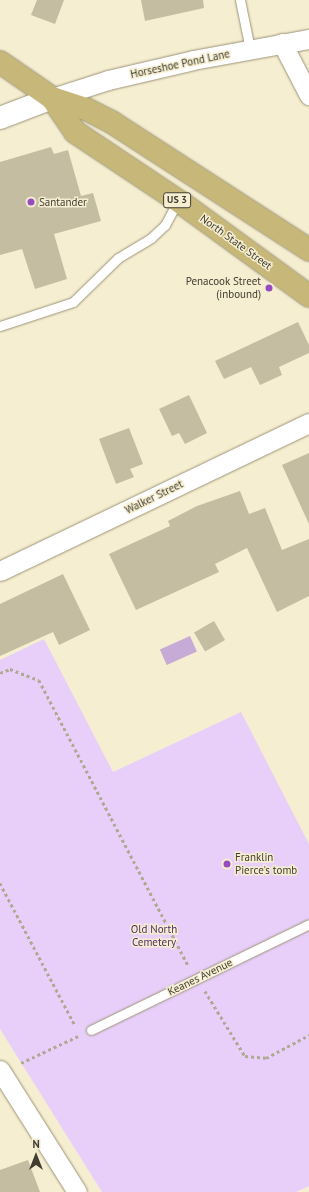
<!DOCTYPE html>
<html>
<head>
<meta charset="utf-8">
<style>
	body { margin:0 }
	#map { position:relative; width:309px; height:1192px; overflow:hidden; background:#f6eed1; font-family:"PT Sans",sans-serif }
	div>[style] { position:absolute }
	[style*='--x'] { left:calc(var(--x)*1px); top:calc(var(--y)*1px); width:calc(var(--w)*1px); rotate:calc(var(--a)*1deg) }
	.green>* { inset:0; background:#e8cffa }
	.water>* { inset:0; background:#c5abd6; transform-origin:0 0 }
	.building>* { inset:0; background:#c4bda1; transform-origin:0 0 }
	.path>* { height:2.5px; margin-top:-1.25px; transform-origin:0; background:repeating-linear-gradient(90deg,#afa993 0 3px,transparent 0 6px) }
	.roads { filter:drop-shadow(0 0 1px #9c9479) drop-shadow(0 0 1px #9c9479) }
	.service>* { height:9px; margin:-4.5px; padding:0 4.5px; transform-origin:4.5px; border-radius:4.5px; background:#fff }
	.minor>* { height:19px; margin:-9.5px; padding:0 9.5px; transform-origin:9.5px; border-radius:9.5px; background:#fff }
	.tertiary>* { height:22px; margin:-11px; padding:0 11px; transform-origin:11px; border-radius:11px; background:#fff }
	.primary>* { height:22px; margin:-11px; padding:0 11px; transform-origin:11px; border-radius:11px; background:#c7b879 }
	.dots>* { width:11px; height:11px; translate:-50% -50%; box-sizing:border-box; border:2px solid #f6eed1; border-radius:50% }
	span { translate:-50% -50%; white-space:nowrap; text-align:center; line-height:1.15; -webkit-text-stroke:3px #f6eed1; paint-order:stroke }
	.shield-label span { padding:1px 3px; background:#f6eed1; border:1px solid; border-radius:3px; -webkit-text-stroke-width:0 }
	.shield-label { font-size:10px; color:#403d31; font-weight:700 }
	.street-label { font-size:11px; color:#403d31 }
	.poi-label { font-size:11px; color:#403d31 }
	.left { translate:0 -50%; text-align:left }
	.right { translate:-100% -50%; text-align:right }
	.park-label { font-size:11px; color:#4d2c62 }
	.north { position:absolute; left:16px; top:1136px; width:40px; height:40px; -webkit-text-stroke:3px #f6eed1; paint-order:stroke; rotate:0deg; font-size:11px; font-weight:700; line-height:16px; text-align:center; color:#403d31 }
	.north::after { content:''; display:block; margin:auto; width:14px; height:18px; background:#403d31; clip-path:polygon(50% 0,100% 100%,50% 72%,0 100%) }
</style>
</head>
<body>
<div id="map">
	<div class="green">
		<i style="clip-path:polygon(44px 639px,113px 772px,241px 712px,309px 844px,309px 1186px,296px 1192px,102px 1192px,0 1029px,0 660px)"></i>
	</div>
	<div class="water">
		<i style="left:190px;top:636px;width:17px;height:33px;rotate:66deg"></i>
	</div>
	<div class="building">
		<i style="clip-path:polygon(37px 0,64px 0,55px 24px,31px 15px)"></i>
		<i style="clip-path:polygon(141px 0,203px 0,204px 8px,145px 21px)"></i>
		<i style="clip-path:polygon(51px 147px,54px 154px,68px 150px,81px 196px,93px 193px,101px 221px,54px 234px,67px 279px,35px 289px,22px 249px,0 255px,0 162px)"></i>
		<i style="clip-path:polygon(298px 322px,309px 345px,309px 353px,279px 367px,282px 375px,260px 385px,251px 367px,224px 379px,215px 361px)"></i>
		<i style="clip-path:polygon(189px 395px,207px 433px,185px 444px,179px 433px,172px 436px,159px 409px)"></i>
		<i style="clip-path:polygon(129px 428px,143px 464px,130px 469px,134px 477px,116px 484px,99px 439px)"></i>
		<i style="clip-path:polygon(309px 453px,309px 524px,282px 465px)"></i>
		<i style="clip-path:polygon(240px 491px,249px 514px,265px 508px,282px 550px,309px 539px,309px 596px,277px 612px,247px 548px,215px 564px,219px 572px,136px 610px,109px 554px,170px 526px,168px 521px,197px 506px)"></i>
		<i style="clip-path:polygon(63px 574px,90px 630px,59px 645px,53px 632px,0 656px,0 604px)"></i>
		<i style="left:214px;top:621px;width:22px;height:23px;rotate:60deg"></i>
		<i style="clip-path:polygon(28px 1160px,40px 1192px,0 1192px,0 1170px)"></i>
	</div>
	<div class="path">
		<i style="--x:0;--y:673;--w:11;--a:-22"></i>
		<i style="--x:10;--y:669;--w:31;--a:21"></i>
		<i style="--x:39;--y:680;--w:322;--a:62.4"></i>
		<i style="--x:0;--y:883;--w:161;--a:62.2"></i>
		<i style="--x:205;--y:991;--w:76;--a:58.4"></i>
		<i style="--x:245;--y:1056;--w:21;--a:5"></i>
		<i style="--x:266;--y:1058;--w:49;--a:-28.1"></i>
		<i style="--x:21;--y:1063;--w:63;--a:-25.3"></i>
	</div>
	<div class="roads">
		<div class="service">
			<i style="--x:240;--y:0;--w:50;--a:78.5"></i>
			<i style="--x:0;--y:326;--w:77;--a:-18.2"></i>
			<i style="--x:73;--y:302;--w:63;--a:-44.4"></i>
			<i style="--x:118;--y:258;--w:39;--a:-31"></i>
			<i style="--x:151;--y:238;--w:19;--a:-43"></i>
			<i style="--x:165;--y:225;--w:27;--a:-62"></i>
			<i style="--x:91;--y:1030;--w:242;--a:-25.9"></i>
		</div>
		<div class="minor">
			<i style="--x:282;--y:43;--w:59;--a:62.6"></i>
			<i style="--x:52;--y:98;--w:59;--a:-17.8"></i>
			<i style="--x:108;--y:80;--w:87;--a:-13.2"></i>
			<i style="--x:193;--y:60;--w:118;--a:-10.3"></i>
			<i style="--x:0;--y:571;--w:343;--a:-25.6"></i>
			<i style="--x:0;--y:1070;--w:144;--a:57.7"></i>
		</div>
		<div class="tertiary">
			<i style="--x:0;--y:118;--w:56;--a:-21"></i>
		</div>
		<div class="primary">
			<i style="--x:0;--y:62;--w:63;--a:34.7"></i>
			<i style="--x:52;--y:98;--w:36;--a:18"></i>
			<i style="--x:86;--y:109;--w:30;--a:27"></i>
			<i style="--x:113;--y:123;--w:234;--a:32.9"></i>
			<i style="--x:52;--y:98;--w:41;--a:55.9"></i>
			<i style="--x:75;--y:132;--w:130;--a:33.7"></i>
			<i style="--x:183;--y:204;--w:156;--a:36.1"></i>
		</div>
	</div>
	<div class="dots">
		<i style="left:31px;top:202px;background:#954cbf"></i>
		<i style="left:269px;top:288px;background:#954cbf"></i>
		<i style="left:227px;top:864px;background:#954cbf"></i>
	</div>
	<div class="shield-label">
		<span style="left:177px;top:200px">US 3</span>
	</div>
	<div class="street-label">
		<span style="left:180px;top:64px;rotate:-12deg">Horseshoe Pond Lane</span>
		<span style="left:236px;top:242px;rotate:36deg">North State Street</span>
		<span style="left:154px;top:497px;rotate:-26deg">Walker Street</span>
		<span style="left:200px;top:977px;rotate:-26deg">Keanes Avenue</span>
	</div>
	<div class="poi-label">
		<span class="left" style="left:39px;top:202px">Santander</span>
		<span class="right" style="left:261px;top:288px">Penacook Street<br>(inbound)</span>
		<span class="left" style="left:235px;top:864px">Franklin<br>Pierce's tomb</span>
	</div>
	<div class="park-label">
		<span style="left:154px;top:936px">Old North<br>Cemetery</span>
	</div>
	<div class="north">N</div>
</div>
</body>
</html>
